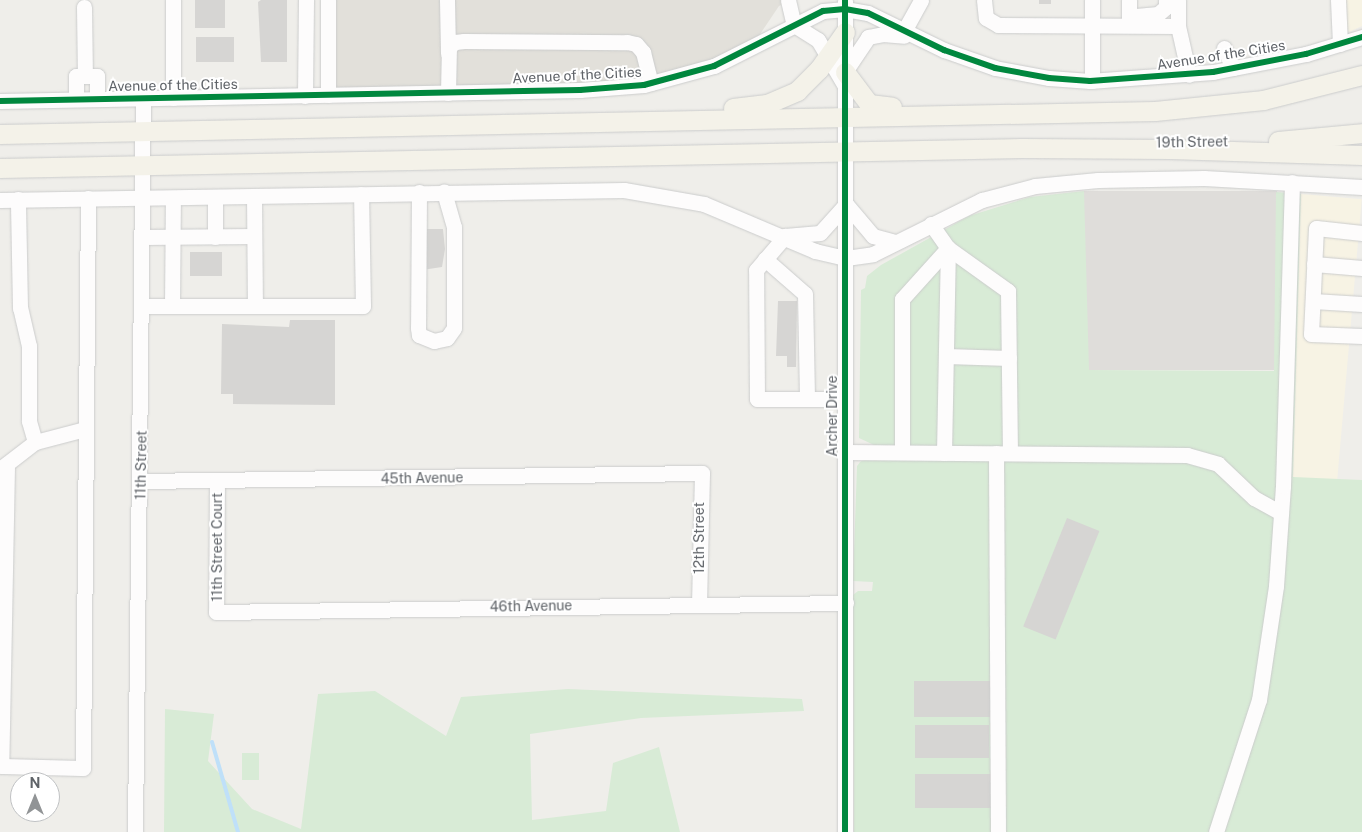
<!DOCTYPE html>
<html>
<head>
<meta charset="utf-8">
<style>
	body { margin:0 }
	#map { position:relative; width:1362px; height:832px; overflow:hidden; background:#efeeea; font-family:"Public Sans",sans-serif }
	div>[style] { position:absolute }
	[style*='--x'] { left:calc(var(--x)*1px); top:calc(var(--y)*1px); width:calc(var(--w)*1px); rotate:calc(var(--a)*1deg) }
	.commercial>* { inset:0; background:#f7f3e4; transform-origin:0 0 }
	.industrial>* { inset:0; background:#dfddda; transform-origin:0 0 }
	.education>* { inset:0; background:#e2e0da }
	.green>* { inset:0; background:#d8ebd6; transform-origin:0 0 }
	.stream>* { height:4px; margin:-2px; padding:0 2px; transform-origin:2px; border-radius:2px; background:#bfe0f9 }
	.building>* { inset:0; background:#d6d5d3; transform-origin:0 0 }
	.roads { filter:drop-shadow(0 0 1px #cbcccc) drop-shadow(0 0 1px #cbcccc) }
	.minor>* { height:15px; margin:-7.5px; padding:0 7.5px; transform-origin:7.5px; border-radius:7.5px; background:#fdfcfc }
	.major>* { height:19px; margin:-9.5px; padding:0 9.5px; transform-origin:9.5px; border-radius:9.5px; background:#f4f2e9 }
	.cycleway>* { height:6px; margin:-3px; padding:0 3px; transform-origin:3px; border-radius:3px; background:#00873e }
	span { translate:-50% -50%; white-space:nowrap; text-align:center; line-height:1.15; -webkit-text-stroke:4px #fff; paint-order:stroke }
	.street-label { font-size:14px; color:#5f6368 }
	.north { position:absolute; left:10px; top:772px; width:50px; height:50px; box-sizing:border-box; background:#fff; border:1px solid #bfc1c3; border-radius:50%; rotate:0deg; font-size:14px; font-weight:700; line-height:20px; text-align:center; color:#5f6368 }
	.north::after { content:''; display:block; margin:auto; width:18px; height:22px; background:#919496; clip-path:polygon(50% 0,100% 100%,50% 72%,0 100%) }
</style>
</head>
<body>
<div id="map">
	<div class="commercial">
		<i style="clip-path:polygon(1346px 0,1362px 0,1362px 26px,1347px 33px)"></i>
		<i style="left:1301px;top:194px;width:61px;height:283px;rotate:5deg"></i>
	</div>
	<div class="industrial">
		<i style="left:1084px;top:191px;width:193px;height:179px"></i>
	</div>
	<div class="education">
		<i style="clip-path:polygon(321px 0,790px 0,779px 6px,748px 52px,644px 85px,321px 95px)"></i>
	</div>
	<div class="green">
		<i style="clip-path:polygon(1084px 191px,1089px 370px,1274px 371px,1276px 192px,1301px 194px,1293px 477px,1362px 480px,1362px 832px,854px 832px,853px 595px,858px 591px,872px 591px,873px 582px,853px 581px,857px 466px,861px 461px,872px 459px,874px 445px,859px 438px,861px 290px,865px 288px,867px 276px,881px 265px,969px 216px,1030px 197px)"></i>
		<i style="clip-path:polygon(568px 689px,802px 699px,804px 711px,641px 718px,530px 734px,532px 820px,606px 811px,613px 763px,659px 747px,680px 832px,164px 832px,165px 709px,214px 714px,208px 761px,252px 809px,301px 829px,318px 694px,375px 691px,446px 736px,461px 697px)"></i>
		<i style="left:242px;top:753px;width:17px;height:27px"></i>
	</div>
	<div class="stream">
		<i style="--x:212;--y:742;--w:94;--a:73.9"></i>
	</div>
	<div class="building">
		<i style="left:195px;top:0;width:30px;height:28px"></i>
		<i style="clip-path:polygon(261px 0,287px 0,287px 62px,261px 62px,258px 2px)"></i>
		<i style="left:1039px;top:0;width:12px;height:4px"></i>
		<i style="left:196px;top:37px;width:38px;height:25px"></i>
		<i style="clip-path:polygon(427px 229px,443px 229px,445px 249px,442px 267px,422px 270px)"></i>
		<i style="left:222px;top:252px;width:24px;height:32px;rotate:90deg"></i>
		<i style="clip-path:polygon(778px 301px,797px 301px,796px 367px,787px 367px,787px 356px,776px 356px)"></i>
		<i style="clip-path:polygon(290px 320px,335px 320px,335px 405px,233px 404px,233px 394px,221px 394px,222px 324px,289px 327px)"></i>
		<i style="left:1067px;top:518px;width:35px;height:117px;rotate:22deg"></i>
		<i style="left:914px;top:681px;width:78px;height:36px"></i>
		<i style="left:915px;top:725px;width:74px;height:33px"></i>
		<i style="left:993px;top:774px;width:34px;height:78px;rotate:90deg"></i>
	</div>
	<div class="roads">
		<div class="minor">
			<i style="--x:328;--y:0;--w:95;--a:90"></i>
			<i style="--x:447;--y:0;--w:53;--a:88.9"></i>
			<i style="--x:788;--y:0;--w:26;--a:77"></i>
			<i style="--x:794;--y:25;--w:28;--a:32"></i>
			<i style="--x:818;--y:40;--w:53;--a:59.6"></i>
			<i style="--x:984;--y:0;--w:18;--a:84"></i>
			<i style="--x:986;--y:18;--w:14;--a:30"></i>
			<i style="--x:998;--y:25;--w:180;--a:0.3"></i>
			<i style="--x:1178;--y:26;--w:50;--a:77.3"></i>
			<i style="--x:1178;--y:0;--w:26;--a:90"></i>
			<i style="--x:1338;--y:0;--w:44;--a:87.4"></i>
			<i style="--x:845;--y:1;--w:831;--a:90"></i>
			<i style="--x:84;--y:7;--w:69;--a:89.2"></i>
			<i style="--x:1136;--y:16;--w:22;--a:-5"></i>
			<i style="--x:1158;--y:14;--w:11;--a:-41"></i>
			<i style="--x:1166;--y:7;--w:7;--a:-90"></i>
			<i style="--x:1129;--y:25;--w:25;--a:-90"></i>
			<i style="--x:904;--y:31;--w:35;--a:-61"></i>
			<i style="--x:1224;--y:48;--w:22;--a:66"></i>
			<i style="--x:846;--y:70;--w:40;--a:-56"></i>
			<i style="--x:868;--y:37;--w:15;--a:-11"></i>
			<i style="--x:883;--y:34;--w:21;--a:5"></i>
			<i style="--x:1092;--y:81;--w:81;--a:-90"></i>
			<i style="--x:448;--y:93;--w:46;--a:-88.8"></i>
			<i style="--x:449;--y:47;--w:8;--a:-40"></i>
			<i style="--x:455;--y:42;--w:9;--a:-6"></i>
			<i style="--x:464;--y:41;--w:163;--a:0.4"></i>
			<i style="--x:627;--y:42;--w:9;--a:13"></i>
			<i style="--x:636;--y:44;--w:11;--a:49"></i>
			<i style="--x:643;--y:52;--w:32;--a:76"></i>
			<i style="--x:305;--y:96;--w:96;--a:-89.4"></i>
			<i style="--x:173;--y:98;--w:98;--a:-90"></i>
			<i style="--x:76;--y:99;--w:23;--a:-90"></i>
			<i style="--x:76;--y:76;--w:21;--a:0"></i>
			<i style="--x:97;--y:76;--w:23;--a:90"></i>
			<i style="--x:0;--y:101;--w:580;--a:-1.09"></i>
			<i style="--x:580;--y:90;--w:64;--a:-4.5"></i>
			<i style="--x:644;--y:85;--w:73;--a:-15.2"></i>
			<i style="--x:714;--y:66;--w:122;--a:-26.8"></i>
			<i style="--x:823;--y:11;--w:22;--a:-5"></i>
			<i style="--x:845;--y:9;--w:23;--a:10"></i>
			<i style="--x:868;--y:13;--w:85;--a:26"></i>
			<i style="--x:944;--y:50;--w:54;--a:19.4"></i>
			<i style="--x:995;--y:68;--w:55;--a:10.5"></i>
			<i style="--x:1049;--y:78;--w:41;--a:4.2"></i>
			<i style="--x:1090;--y:81;--w:123;--a:-4.2"></i>
			<i style="--x:1213;--y:72;--w:95;--a:-11"></i>
			<i style="--x:1306;--y:54;--w:59;--a:-16.9"></i>
			<i style="--x:419;--y:192;--w:136;--a:90.4"></i>
			<i style="--x:418;--y:328;--w:7;--a:82"></i>
			<i style="--x:419;--y:335;--w:16;--a:22"></i>
			<i style="--x:434;--y:341;--w:13;--a:-13"></i>
			<i style="--x:447;--y:338;--w:12;--a:-55"></i>
			<i style="--x:454;--y:328;--w:101;--a:-90"></i>
			<i style="--x:454;--y:227;--w:37;--a:-106"></i>
			<i style="--x:254;--y:196;--w:110;--a:89.5"></i>
			<i style="--x:215;--y:197;--w:40;--a:90"></i>
			<i style="--x:0;--y:200;--w:624;--a:-0.92"></i>
			<i style="--x:624;--y:190;--w:81;--a:9.9"></i>
			<i style="--x:704;--y:204;--w:121;--a:22.9"></i>
			<i style="--x:815;--y:251;--w:32;--a:13"></i>
			<i style="--x:846;--y:258;--w:27;--a:-8"></i>
			<i style="--x:873;--y:254;--w:122;--a:-26.4"></i>
			<i style="--x:982;--y:200;--w:55;--a:-14.8"></i>
			<i style="--x:1035;--y:186;--w:63;--a:-5.4"></i>
			<i style="--x:1098;--y:180;--w:106;--a:-1.1"></i>
			<i style="--x:1204;--y:178;--w:158;--a:3.3"></i>
			<i style="--x:931;--y:224;--w:29;--a:55"></i>
			<i style="--x:948;--y:248;--w:74;--a:35.6"></i>
			<i style="--x:1008;--y:291;--w:162;--a:89.3"></i>
			<i style="--x:1362;--y:233;--w:46;--a:-173.8"></i>
			<i style="--x:1316;--y:228;--w:106;--a:92.7"></i>
			<i style="--x:1311;--y:334;--w:51;--a:2.2"></i>
			<i style="--x:143;--y:237;--w:111;--a:-0.5"></i>
			<i style="--x:765;--y:259;--w:53;--a:41.2"></i>
			<i style="--x:805;--y:294;--w:105;--a:88.9"></i>
			<i style="--x:1314;--y:264;--w:48;--a:4.8"></i>
			<i style="--x:1313;--y:301;--w:49;--a:3.5"></i>
			<i style="--x:143;--y:306;--w:220;--a:0"></i>
			<i style="--x:363;--y:306;--w:112;--a:-91"></i>
			<i style="--x:172;--y:306;--w:108;--a:-89.5"></i>
			<i style="--x:946;--y:356;--w:63;--a:1.8"></i>
			<i style="--x:844;--y:399;--w:87;--a:180"></i>
			<i style="--x:757;--y:399;--w:129;--a:-90.4"></i>
			<i style="--x:756;--y:270;--w:45;--a:-49.5"></i>
			<i style="--x:785;--y:236;--w:35;--a:-5"></i>
			<i style="--x:820;--y:233;--w:39;--a:-48"></i>
			<i style="--x:846;--y:204;--w:42;--a:49.8"></i>
			<i style="--x:873;--y:236;--w:23;--a:15"></i>
			<i style="--x:35;--y:442;--w:52;--a:-14.6"></i>
			<i style="--x:845;--y:452;--w:342;--a:0.5"></i>
			<i style="--x:1187;--y:455;--w:32;--a:16"></i>
			<i style="--x:1218;--y:464;--w:50;--a:43.4"></i>
			<i style="--x:1254;--y:498;--w:31;--a:29"></i>
			<i style="--x:902;--y:452;--w:153;--a:-90"></i>
			<i style="--x:902;--y:299;--w:69;--a:-48"></i>
			<i style="--x:944;--y:453;--w:205;--a:-88.9"></i>
			<i style="--x:996;--y:453;--w:379;--a:89.7"></i>
			<i style="--x:7;--y:466;--w:300;--a:91.1"></i>
			<i style="--x:1;--y:766;--w:82;--a:1.4"></i>
			<i style="--x:83;--y:768;--w:570;--a:-89.5"></i>
			<i style="--x:0;--y:469;--w:44;--a:-37.6"></i>
			<i style="--x:35;--y:442;--w:22;--a:-106"></i>
			<i style="--x:29;--y:421;--w:75;--a:-90"></i>
			<i style="--x:29;--y:346;--w:39;--a:-103"></i>
			<i style="--x:20;--y:308;--w:109;--a:-91.1"></i>
			<i style="--x:141;--y:481;--w:561;--a:-0.82"></i>
			<i style="--x:702;--y:473;--w:130;--a:91.3"></i>
			<i style="--x:217;--y:481;--w:131;--a:90.4"></i>
			<i style="--x:216;--y:612;--w:630;--a:-0.82"></i>
			<i style="--x:135;--y:832;--w:734;--a:-89.38"></i>
			<i style="--x:1216;--y:832;--w:139;--a:-72"></i>
			<i style="--x:1259;--y:700;--w:115;--a:-81.5"></i>
			<i style="--x:1276;--y:586;--w:100;--a:-86"></i>
			<i style="--x:1283;--y:486;--w:304;--a:-88.3"></i>
		</div>
		<div class="major">
			<i style="--x:845;--y:72;--w:40;--a:53"></i>
			<i style="--x:869;--y:104;--w:23;--a:7"></i>
			<i style="--x:733;--y:108;--w:34;--a:-7"></i>
			<i style="--x:767;--y:104;--w:33;--a:-23"></i>
			<i style="--x:797;--y:91;--w:31;--a:-45"></i>
			<i style="--x:819;--y:69;--w:45;--a:-54.9"></i>
			<i style="--x:0;--y:134;--w:1155;--a:-1.14"></i>
			<i style="--x:1155;--y:111;--w:109;--a:-5.8"></i>
			<i style="--x:1263;--y:100;--w:102;--a:-14.2"></i>
			<i style="--x:1278;--y:141;--w:84;--a:-5.4"></i>
			<i style="--x:0;--y:168;--w:1022;--a:-1.12"></i>
			<i style="--x:1022;--y:148;--w:147;--a:0.4"></i>
			<i style="--x:1169;--y:149;--w:193;--a:1.8"></i>
		</div>
	</div>
	<div class="cycleway">
		<i style="--x:845;--y:0;--w:832;--a:90"></i>
		<i style="--x:0;--y:101;--w:580;--a:-1.09"></i>
		<i style="--x:580;--y:90;--w:64;--a:-4.5"></i>
		<i style="--x:644;--y:85;--w:73;--a:-15.2"></i>
		<i style="--x:714;--y:66;--w:122;--a:-26.8"></i>
		<i style="--x:823;--y:11;--w:22;--a:-5"></i>
		<i style="--x:845;--y:9;--w:23;--a:10"></i>
		<i style="--x:868;--y:13;--w:85;--a:26"></i>
		<i style="--x:944;--y:50;--w:54;--a:19.4"></i>
		<i style="--x:995;--y:68;--w:55;--a:10.5"></i>
		<i style="--x:1049;--y:78;--w:41;--a:4.2"></i>
		<i style="--x:1090;--y:81;--w:123;--a:-4.2"></i>
		<i style="--x:1213;--y:72;--w:95;--a:-11"></i>
		<i style="--x:1306;--y:54;--w:59;--a:-16.9"></i>
	</div>
	<div class="street-label">
		<span style="left:1221px;top:55px;rotate:-9deg">Avenue of the Cities</span>
		<span style="left:577px;top:75px;rotate:-3deg">Avenue of the Cities</span>
		<span style="left:173px;top:85px;rotate:-1deg">Avenue of the Cities</span>
		<span style="left:1192px;top:142px;rotate:-1deg">19th Street</span>
		<span style="left:832px;top:416px;rotate:-90deg">Archer Drive</span>
		<span style="left:141px;top:465px;rotate:-89deg">11th Street</span>
		<span style="left:422px;top:478px;rotate:-1deg">45th Avenue</span>
		<span style="left:699px;top:538px;rotate:-90deg">12th Street</span>
		<span style="left:217px;top:547px;rotate:-90deg">11th Street Court</span>
		<span style="left:531px;top:606px;rotate:-1deg">46th Avenue</span>
	</div>
	<div class="north">N</div>
</div>
</body>
</html>
